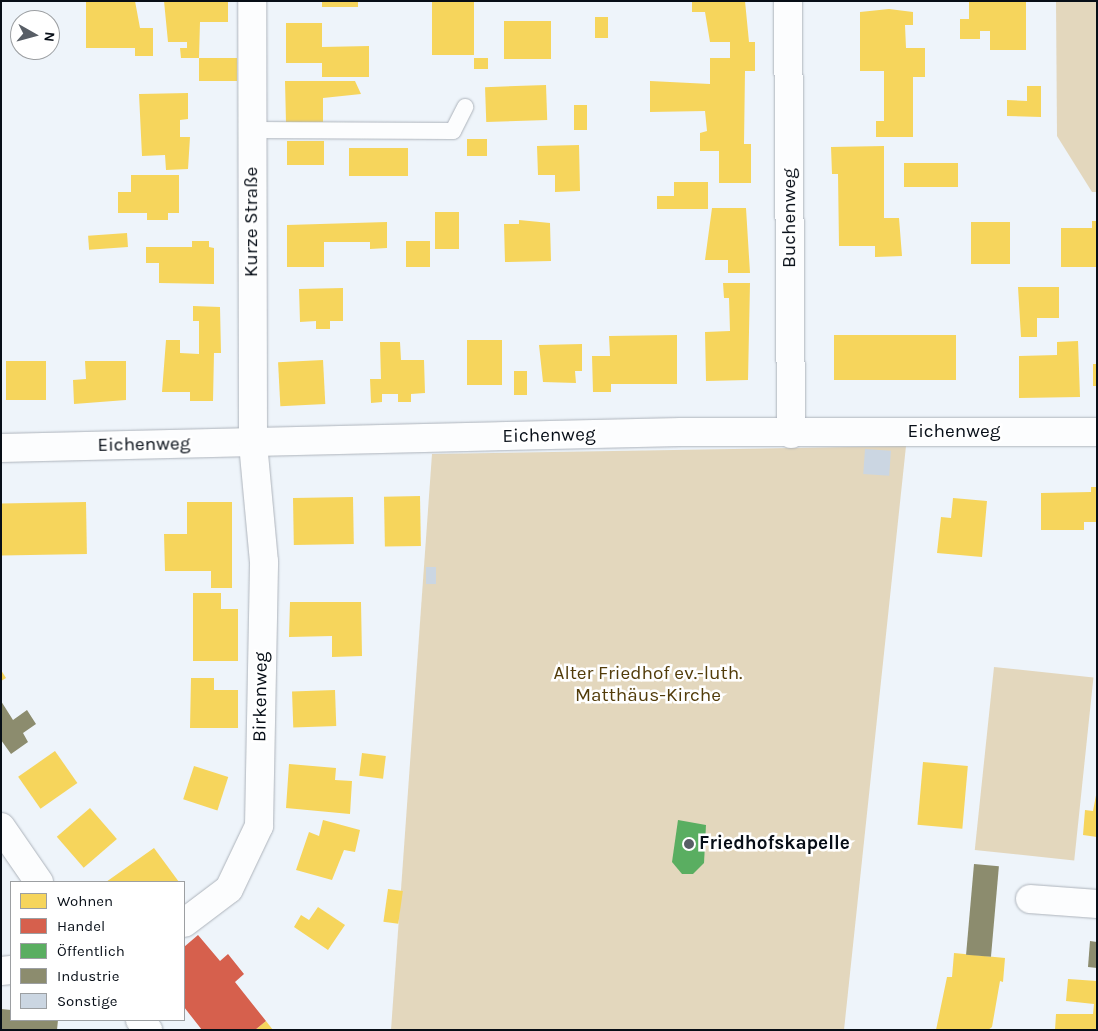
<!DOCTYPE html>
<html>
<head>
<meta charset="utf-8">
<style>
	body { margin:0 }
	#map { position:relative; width:1098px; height:1031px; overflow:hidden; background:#eef4fa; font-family:Karla,sans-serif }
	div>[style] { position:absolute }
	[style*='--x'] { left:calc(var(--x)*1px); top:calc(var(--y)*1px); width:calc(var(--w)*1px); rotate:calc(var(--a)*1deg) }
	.green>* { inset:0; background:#e3d7bd; transform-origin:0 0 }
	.homes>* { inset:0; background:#f6d55c; transform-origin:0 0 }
	.shops>* { inset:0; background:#d6604d }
	.public>* { inset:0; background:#5aae61 }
	.industry>* { inset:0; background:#8c8c6e; transform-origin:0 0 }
	.building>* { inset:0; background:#cbd6e2; transform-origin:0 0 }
	.roads { filter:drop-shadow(0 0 1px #adb3bb) drop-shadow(0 0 1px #adb3bb) }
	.service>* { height:16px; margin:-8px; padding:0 8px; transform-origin:8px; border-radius:8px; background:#fcfdfe }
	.minor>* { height:28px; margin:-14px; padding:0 14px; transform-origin:14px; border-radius:14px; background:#fcfdfe }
	.tertiary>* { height:28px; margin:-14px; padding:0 14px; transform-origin:14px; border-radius:14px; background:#fcfdfe }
	.dots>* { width:14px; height:14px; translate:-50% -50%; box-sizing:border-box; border:2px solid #fff; border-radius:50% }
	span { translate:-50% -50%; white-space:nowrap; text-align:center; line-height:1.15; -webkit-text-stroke:5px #fff; paint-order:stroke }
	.street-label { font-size:19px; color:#070e17 }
	.park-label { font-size:19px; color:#523c0a }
	.poi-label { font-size:19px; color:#070e17; font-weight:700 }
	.left { translate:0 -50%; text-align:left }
	.frame { position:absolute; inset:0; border:2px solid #070e17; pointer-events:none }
	.legend { position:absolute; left:10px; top:881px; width:175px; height:140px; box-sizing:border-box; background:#fff; border:1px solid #9c9fa2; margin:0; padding:6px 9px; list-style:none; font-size:15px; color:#070e17 }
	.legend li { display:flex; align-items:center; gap:10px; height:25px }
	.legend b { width:25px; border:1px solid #9c9fa2 }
	.north { position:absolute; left:10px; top:10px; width:50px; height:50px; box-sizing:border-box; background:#fff; border:1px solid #9c9fa2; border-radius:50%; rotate:97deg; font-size:14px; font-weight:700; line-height:20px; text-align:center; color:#070e17 }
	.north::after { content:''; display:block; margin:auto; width:18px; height:22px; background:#585e66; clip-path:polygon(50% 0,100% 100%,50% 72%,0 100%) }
</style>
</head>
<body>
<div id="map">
	<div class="green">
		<i style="clip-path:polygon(1056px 1px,1097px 1px,1097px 192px,1092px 192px,1057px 136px)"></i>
		<i style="clip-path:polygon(906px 446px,844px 1030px,391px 1030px,432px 454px)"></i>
		<i style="left:994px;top:667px;width:100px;height:184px;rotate:6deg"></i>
	</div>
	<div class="homes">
		<i style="clip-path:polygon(86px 1px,135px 1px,140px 28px,153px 28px,153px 56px,135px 56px,135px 48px,86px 48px)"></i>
		<i style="clip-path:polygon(164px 1px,228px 1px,228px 22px,200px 22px,199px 58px,237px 58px,237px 81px,199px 81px,199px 58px,181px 58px,180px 48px,187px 48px,187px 42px,168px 42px)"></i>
		<i style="left:322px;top:1px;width:36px;height:6px"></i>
		<i style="left:432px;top:1px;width:42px;height:54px"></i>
		<i style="clip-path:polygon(692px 1px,745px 1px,749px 42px,755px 42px,755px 71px,745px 71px,744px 144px,751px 144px,751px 183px,719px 183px,719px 151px,700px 151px,700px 133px,707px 131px,705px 111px,650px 112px,650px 81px,710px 84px,710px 58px,730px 58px,730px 42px,710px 42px,705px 12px,692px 12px)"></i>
		<i style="clip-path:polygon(969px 1px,1026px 1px,1026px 50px,990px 50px,990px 31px,980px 31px,980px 39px,960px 39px,960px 19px,969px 19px)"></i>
		<i style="clip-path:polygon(889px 9px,913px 12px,913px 25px,905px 25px,906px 48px,925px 48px,925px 77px,913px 77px,913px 137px,876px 137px,876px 121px,884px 121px,884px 71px,860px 71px,860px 12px)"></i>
		<i style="left:608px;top:17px;width:21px;height:13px;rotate:90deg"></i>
		<i style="left:504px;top:21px;width:47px;height:38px"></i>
		<i style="clip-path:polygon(286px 23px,322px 23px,322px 47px,369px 46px,369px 77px,322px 77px,322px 63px,286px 63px)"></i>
		<i style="left:474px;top:58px;width:14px;height:11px"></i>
		<i style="clip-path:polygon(285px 81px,355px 81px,361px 94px,323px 98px,323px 122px,286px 123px)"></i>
		<i style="left:546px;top:85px;width:35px;height:61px;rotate:88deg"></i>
		<i style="clip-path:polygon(1027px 86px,1041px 86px,1041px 117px,1007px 116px,1007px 100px,1027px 101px)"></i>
		<i style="clip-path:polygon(188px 93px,188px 119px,180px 120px,180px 137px,190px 137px,188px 169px,166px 170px,165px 155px,142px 156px,139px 94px)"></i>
		<i style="left:574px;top:105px;width:13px;height:25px"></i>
		<i style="left:467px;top:139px;width:20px;height:17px"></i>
		<i style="left:287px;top:141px;width:37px;height:24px"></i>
		<i style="clip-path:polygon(579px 145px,580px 191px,555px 192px,555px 175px,538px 175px,537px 146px)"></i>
		<i style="clip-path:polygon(884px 146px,884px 218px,899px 218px,902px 256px,875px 257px,875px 246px,839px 246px,838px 174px,832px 174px,831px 147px)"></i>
		<i style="left:408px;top:148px;width:28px;height:59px;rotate:90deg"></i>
		<i style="left:904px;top:163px;width:54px;height:24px"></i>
		<i style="clip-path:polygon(131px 175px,179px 175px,179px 213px,168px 213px,168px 220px,147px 220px,147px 213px,118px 213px,118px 192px,131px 192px)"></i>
		<i style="clip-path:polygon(674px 182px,708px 182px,708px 209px,657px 209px,657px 196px,674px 196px)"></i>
		<i style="clip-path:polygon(712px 208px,746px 208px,750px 273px,728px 273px,728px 260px,705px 260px)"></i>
		<i style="left:435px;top:212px;width:24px;height:37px"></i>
		<i style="clip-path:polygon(519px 220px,550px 223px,551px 261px,505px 262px,504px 224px,519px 224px)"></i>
		<i style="clip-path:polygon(1092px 221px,1097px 221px,1097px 267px,1061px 267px,1061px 228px,1092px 228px)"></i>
		<i style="clip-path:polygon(387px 222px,387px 248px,370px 249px,370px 242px,324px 242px,324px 267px,287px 267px,287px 225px)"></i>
		<i style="left:971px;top:222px;width:39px;height:42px"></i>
		<i style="left:127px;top:233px;width:14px;height:39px;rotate:86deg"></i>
		<i style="clip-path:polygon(192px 241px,209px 241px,209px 247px,214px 248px,214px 284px,159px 283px,159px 263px,146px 263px,146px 247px,192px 247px)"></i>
		<i style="left:430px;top:241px;width:26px;height:24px;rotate:90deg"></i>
		<i style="clip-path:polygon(723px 283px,750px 283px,748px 380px,706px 381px,705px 332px,730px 331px,729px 298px,724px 298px)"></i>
		<i style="clip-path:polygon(1018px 287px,1059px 287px,1059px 318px,1037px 318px,1037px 337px,1021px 337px)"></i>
		<i style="clip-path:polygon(343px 288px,343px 321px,330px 321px,330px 329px,316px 329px,316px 321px,300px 322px,299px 289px)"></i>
		<i style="clip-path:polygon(193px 306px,220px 307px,221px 353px,214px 353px,213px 401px,190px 401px,190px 392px,162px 392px,166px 340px,180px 340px,180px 353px,199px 354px,199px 321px,193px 321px)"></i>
		<i style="clip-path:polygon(677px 335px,677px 384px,611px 384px,611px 392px,593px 392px,592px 356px,610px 356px,609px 336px)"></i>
		<i style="left:956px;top:335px;width:45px;height:122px;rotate:90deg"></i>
		<i style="left:467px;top:340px;width:35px;height:45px"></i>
		<i style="clip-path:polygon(1078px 341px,1080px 397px,1019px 398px,1019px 356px,1057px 355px,1057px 342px)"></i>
		<i style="clip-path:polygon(380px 342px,400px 342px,401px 360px,424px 360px,425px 393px,411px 394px,411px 402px,398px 402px,398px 394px,382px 394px,382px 402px,371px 403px,370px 379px,381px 379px)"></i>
		<i style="clip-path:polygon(582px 344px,582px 371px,575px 371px,576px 383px,543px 382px,539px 345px)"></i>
		<i style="left:323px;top:360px;width:44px;height:45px;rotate:87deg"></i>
		<i style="left:6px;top:361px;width:40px;height:39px"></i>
		<i style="clip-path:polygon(85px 361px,126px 361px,126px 400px,74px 404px,73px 380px,86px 379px)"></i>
		<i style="left:1093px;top:364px;width:4px;height:22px"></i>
		<i style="left:514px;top:371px;width:13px;height:24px"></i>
		<i style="clip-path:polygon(1091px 487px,1097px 487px,1097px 522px,1084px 522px,1084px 530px,1041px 530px,1041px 493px,1091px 492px)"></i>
		<i style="left:420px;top:496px;width:50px;height:36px;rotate:89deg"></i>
		<i style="left:353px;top:497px;width:47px;height:60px;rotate:89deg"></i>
		<i style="clip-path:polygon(953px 498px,987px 501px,982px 557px,937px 553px,941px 517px,951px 518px)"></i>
		<i style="left:86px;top:502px;width:52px;height:85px;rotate:89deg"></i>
		<i style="clip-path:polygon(187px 502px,232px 502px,232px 588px,211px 588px,211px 571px,165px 571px,164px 534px,187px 534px)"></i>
		<i style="clip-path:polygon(193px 593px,221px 593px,221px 609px,238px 609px,238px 661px,193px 661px)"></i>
		<i style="clip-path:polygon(290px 602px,361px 602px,362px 656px,332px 657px,332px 636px,289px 637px)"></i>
		<i style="clip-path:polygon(1px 670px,6px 678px,1px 681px)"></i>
		<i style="clip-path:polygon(191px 678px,214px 678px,214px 690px,238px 690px,238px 728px,190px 728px)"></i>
		<i style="left:335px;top:690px;width:36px;height:43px;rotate:88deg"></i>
		<i style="left:55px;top:751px;width:39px;height:45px;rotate:55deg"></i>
		<i style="left:362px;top:753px;width:24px;height:23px;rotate:7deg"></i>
		<i style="left:923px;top:762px;width:45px;height:63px;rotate:5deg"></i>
		<i style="clip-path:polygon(289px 764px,336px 768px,335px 780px,352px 781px,350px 814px,286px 808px)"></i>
		<i style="left:194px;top:766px;width:36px;height:35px;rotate:18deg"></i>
		<i style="clip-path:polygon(1097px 790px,1097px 837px,1083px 835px,1085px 810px,1093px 811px)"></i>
		<i style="left:90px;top:808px;width:41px;height:44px;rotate:49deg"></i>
		<i style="clip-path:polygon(323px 820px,360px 830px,355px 852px,344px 850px,332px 880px,296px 870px,309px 832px,319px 836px)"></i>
		<i style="clip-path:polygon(154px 848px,179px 882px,106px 882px)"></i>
		<i style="left:388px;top:889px;width:15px;height:33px;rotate:8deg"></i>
		<i style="clip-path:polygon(318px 907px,345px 925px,328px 950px,294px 927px,301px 915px,309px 920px)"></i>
		<i style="clip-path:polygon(954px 953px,1005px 958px,1003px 982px,1000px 981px,992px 1027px,988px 1030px,936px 1030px,947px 977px,952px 977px)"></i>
		<i style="clip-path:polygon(1068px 979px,1097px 981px,1097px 1030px,1055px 1030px,1056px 1014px,1093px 1014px,1094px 1004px,1066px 1001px)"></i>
		<i style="clip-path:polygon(266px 1021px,273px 1030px,255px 1030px)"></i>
	</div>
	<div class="shops">
		<i style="clip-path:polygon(198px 935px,220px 961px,228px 954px,244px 974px,235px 982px,266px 1021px,255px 1030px,202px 1030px,184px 1007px,184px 947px)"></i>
	</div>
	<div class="public">
		<i style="clip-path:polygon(678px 820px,706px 825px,704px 863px,693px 874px,682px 874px,672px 862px)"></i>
	</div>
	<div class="industry">
		<i style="clip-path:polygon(1px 701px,13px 720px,27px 710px,36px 724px,23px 733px,28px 742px,11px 754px,1px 740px)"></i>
		<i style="left:974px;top:864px;width:25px;height:91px;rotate:5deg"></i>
		<i style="clip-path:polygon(1090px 941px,1097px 942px,1097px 968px,1088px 967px)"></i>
		<i style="clip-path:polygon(1px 1009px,11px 1010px,11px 1020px,58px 1020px,57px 1030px,1px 1030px)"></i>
	</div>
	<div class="building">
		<i style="left:865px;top:449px;width:26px;height:25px;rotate:4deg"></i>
		<i style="left:426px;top:567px;width:10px;height:17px"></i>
	</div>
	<div class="roads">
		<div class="service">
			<i style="--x:252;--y:130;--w:201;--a:0.3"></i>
			<i style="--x:453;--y:131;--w:27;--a:-63"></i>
		</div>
		<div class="minor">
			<i style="--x:788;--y:1;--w:433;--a:89.6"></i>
			<i style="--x:1;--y:448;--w:680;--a:-1.35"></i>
			<i style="--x:681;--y:432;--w:416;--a:0"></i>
			<i style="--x:1030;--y:899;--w:67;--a:4.3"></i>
			<i style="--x:184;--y:923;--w:56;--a:-37.1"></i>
			<i style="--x:229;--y:889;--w:70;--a:-64.5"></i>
			<i style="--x:259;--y:826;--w:264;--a:-88.9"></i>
			<i style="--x:264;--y:562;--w:120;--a:-95.3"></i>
			<i style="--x:253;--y:443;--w:442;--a:-90.1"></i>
			<i style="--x:1;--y:971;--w:10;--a:-6"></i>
		</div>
		<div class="tertiary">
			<i style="--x:1;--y:827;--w:67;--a:55.4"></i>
			<i style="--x:140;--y:1020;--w:13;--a:51"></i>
		</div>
	</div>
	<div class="dots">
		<i style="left:689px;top:844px;background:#585e66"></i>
	</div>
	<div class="street-label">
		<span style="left:790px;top:218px;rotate:-90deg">Buchenweg</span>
		<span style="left:252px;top:222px;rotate:-90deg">Kurze Straße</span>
		<span style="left:954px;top:432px">Eichenweg</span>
		<span style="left:549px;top:436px;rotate:-1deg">Eichenweg</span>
		<span style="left:144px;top:445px;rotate:-1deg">Eichenweg</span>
		<span style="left:261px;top:697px;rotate:-89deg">Birkenweg</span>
	</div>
	<div class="park-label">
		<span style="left:648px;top:685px">Alter Friedhof ev.-luth.<br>Matthäus-Kirche</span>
	</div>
	<div class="poi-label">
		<span class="left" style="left:699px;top:844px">Friedhofskapelle</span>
	</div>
	<div class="frame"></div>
	<ul class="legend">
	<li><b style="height:14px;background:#f6d55c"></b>Wohnen</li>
	<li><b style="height:14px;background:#d6604d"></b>Handel</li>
	<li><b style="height:14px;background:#5aae61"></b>Öffentlich</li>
	<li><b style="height:14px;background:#8c8c6e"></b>Industrie</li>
	<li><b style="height:14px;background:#cbd6e2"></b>Sonstige</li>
	</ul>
	<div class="north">N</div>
</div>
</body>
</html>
